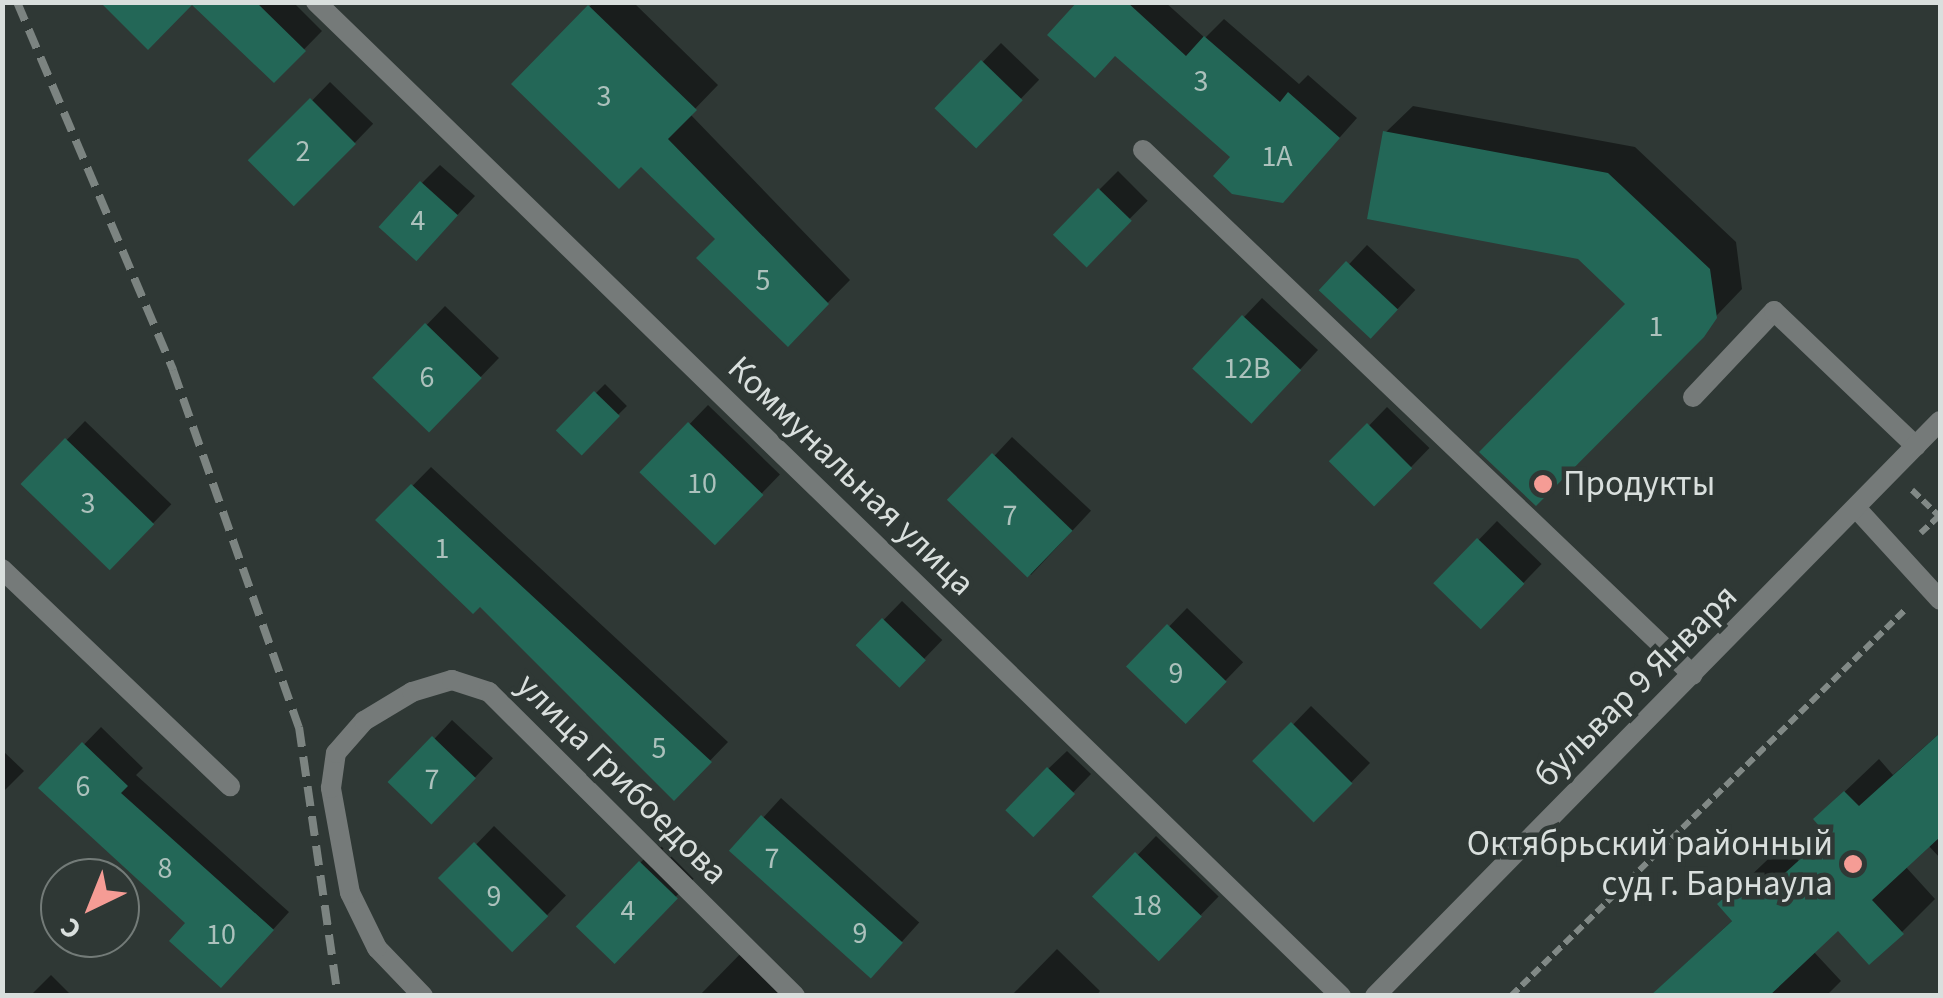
<!DOCTYPE html>
<html>
<head>
<meta charset="utf-8">
<style>
	body { margin:0 }
	#map { position:relative; width:1943px; height:998px; overflow:hidden; background:#2f3835; font-family:"Source Sans 3",sans-serif }
	div>[style] { position:absolute }
	[style*='--x'] { left:calc(var(--x)*1px); top:calc(var(--y)*1px); width:calc(var(--w)*1px); rotate:calc(var(--a)*1deg) }
	.shadow>* { inset:0; background:#0007; transform-origin:0 0 }
	.building>* { inset:0; background:#236757; transform-origin:0 0 }
	.path>* { height:6px; margin-top:-3px; transform-origin:0; background:repeating-linear-gradient(90deg,#818986 0 10px,transparent 0 15px) }
	.lane>* { height:20px; margin:-10px; padding:0 10px; transform-origin:10px; border-radius:10px; background:#757a79 }
	.street>* { height:20px; margin:-10px; padding:0 10px; transform-origin:10px; border-radius:10px; background:#757a79 }
	.rail>* { height:8px; margin-top:-4px; transform-origin:0; background:repeating-linear-gradient(90deg,#7c8481 0 20px,transparent 0 30px) }
	.dots>* { width:28px; height:28px; translate:-50% -50%; box-sizing:border-box; border:5px solid #2f3835; border-radius:50% }
	span { translate:-50% -50%; white-space:nowrap; text-align:center; line-height:1.15; -webkit-text-stroke:9px #2f3835; paint-order:stroke }
	.number-label { font-size:30px; color:#acc1bc }
	.number-label span { -webkit-text-stroke-width:0 }
	.street-label { font-size:35px; color:#d9dfdd }
	.poi-label { font-size:35px; color:#d9dfdd }
	.left { translate:0 -50%; text-align:left }
	.right { translate:-100% -50%; text-align:right }
	.frame { position:absolute; inset:0; border:5px solid #d9dfdd; pointer-events:none }
	.north { position:absolute; left:40px; top:858px; width:100px; height:100px; box-sizing:border-box; background:#2f3835; border:2px solid #737b78; border-radius:50%; rotate:223deg; font-size:28px; font-weight:700; line-height:40px; text-align:center; color:#d9dfdd }
	.north::after { content:''; display:block; margin:auto; width:35px; height:45px; background:#f59c95; clip-path:polygon(50% 0,100% 100%,50% 72%,0 100%) }
</style>
</head>
<body>
<div id="map">
	<div class="shadow">
		<i style="clip-path:polygon(226px 2px,293px 2px,322px 31px,274px 80px)"></i>
		<i style="clip-path:polygon(594px 2px,633px 2px,718px 85px,690px 114px,850px 280px,788px 343px,718px 239px,641px 164px,514px 84px)"></i>
		<i style="clip-path:polygon(1080px 2px,1165px 2px,1205px 38px,1224px 19px,1299px 84px,1308px 75px,1357px 118px,1301px 181px,1234px 157px)"></i>
		<i style="left:1001px;top:43px;width:53px;height:91px;rotate:44deg"></i>
		<i style="left:330px;top:82px;width:60px;height:110px;rotate:44deg"></i>
		<i style="clip-path:polygon(1413px 106px,1635px 147px,1736px 242px,1742px 289px,1563px 476px,1629px 304px,1579px 256px,1386px 132px)"></i>
		<i style="clip-path:polygon(440px 165px,475px 196px,435px 239px,422px 183px)"></i>
		<i style="left:1118px;top:171px;width:42px;height:88px;rotate:45deg"></i>
		<i style="left:1367px;top:245px;width:66px;height:64px;rotate:43deg"></i>
		<i style="clip-path:polygon(1262px 298px,1318px 350px,1270px 402px,1196px 368px)"></i>
		<i style="left:445px;top:306px;width:75px;height:100px;rotate:44deg"></i>
		<i style="left:605px;top:384px;width:31px;height:66px;rotate:45deg"></i>
		<i style="left:708px;top:405px;width:100px;height:93px;rotate:44deg"></i>
		<i style="left:1387px;top:407px;width:59px;height:78px;rotate:44deg"></i>
		<i style="left:85px;top:421px;width:120px;height:88px;rotate:44deg"></i>
		<i style="left:1012px;top:437px;width:108px;height:88px;rotate:43deg"></i>
		<i style="clip-path:polygon(431px 467px,728px 742px,674px 798px,480px 603px,379px 520px)"></i>
		<i style="left:1497px;top:521px;width:62px;height:87px;rotate:44deg"></i>
		<i style="left:902px;top:601px;width:56px;height:62px;rotate:44deg"></i>
		<i style="left:1187px;top:608px;width:78px;height:81px;rotate:44deg"></i>
		<i style="left:1311px;top:706px;width:82px;height:78px;rotate:44deg"></i>
		<i style="left:452px;top:720px;width:56px;height:87px;rotate:43deg"></i>
		<i style="clip-path:polygon(101px 727px,143px 768px,136px 775px,289px 912px,238px 968px,42px 788px)"></i>
		<i style="clip-path:polygon(1940px 733px,1940px 858px,1928px 845px,1905px 866px,1935px 899px,1902px 932px,1839px 928px,1813px 951px,1841px 981px,1826px 996px,1651px 996px,1734px 919px,1720px 905px,1784px 844px,1799px 861px,1829px 833px,1816px 819px,1879px 759px,1893px 775px)"></i>
		<i style="clip-path:polygon(2px 750px,24px 771px,2px 793px)"></i>
		<i style="clip-path:polygon(1067px 751px,1091px 774px,1033px 834px,1048px 769px)"></i>
		<i style="left:781px;top:798px;width:186px;height:71px;rotate:42deg"></i>
		<i style="left:494px;top:826px;width:100px;height:74px;rotate:44deg"></i>
		<i style="left:1156px;top:836px;width:87px;height:85px;rotate:44deg"></i>
		<i style="left:659px;top:844px;width:49px;height:114px;rotate:45deg"></i>
		<i style="clip-path:polygon(750px 944px,792px 996px,699px 996px)"></i>
		<i style="clip-path:polygon(1057px 949px,1100px 991px,1096px 996px,1011px 996px)"></i>
		<i style="clip-path:polygon(51px 975px,72px 996px,30px 996px)"></i>
	</div>
	<div class="building">
		<i style="clip-path:polygon(100px 2px,256px 2px,306px 51px,274px 83px,192px 5px,148px 50px)"></i>
		<i style="clip-path:polygon(1077px 2px,1127px 2px,1186px 56px,1204px 36px,1280px 102px,1288px 92px,1340px 138px,1283px 203px,1232px 194px,1213px 176px,1230px 157px,1115px 56px,1095px 78px,1047px 35px)"></i>
		<i style="clip-path:polygon(588px 5px,697px 110px,668px 139px,829px 304px,788px 347px,696px 258px,715px 239px,641px 167px,619px 189px,511px 84px)"></i>
		<i style="left:981px;top:60px;width:58px;height:67px;rotate:44deg"></i>
		<i style="left:310px;top:98px;width:65px;height:88px;rotate:45deg"></i>
		<i style="clip-path:polygon(1383px 131px,1608px 173px,1710px 269px,1717px 318px,1704px 337px,1536px 506px,1479px 452px,1625px 304px,1578px 259px,1367px 219px)"></i>
		<i style="left:420px;top:181px;width:51px;height:62px;rotate:42deg"></i>
		<i style="left:1098px;top:188px;width:47px;height:65px;rotate:44deg"></i>
		<i style="left:1346px;top:261px;width:71px;height:40px;rotate:43deg"></i>
		<i style="left:1242px;top:315px;width:81px;height:73px;rotate:43deg"></i>
		<i style="left:425px;top:323px;width:79px;height:76px;rotate:44deg"></i>
		<i style="left:594px;top:391px;width:36px;height:55px;rotate:44deg"></i>
		<i style="left:688px;top:422px;width:105px;height:70px;rotate:44deg"></i>
		<i style="left:1367px;top:423px;width:64px;height:54px;rotate:45deg"></i>
		<i style="left:65px;top:438px;width:124px;height:64px;rotate:44deg"></i>
		<i style="left:992px;top:453px;width:112px;height:65px;rotate:44deg"></i>
		<i style="clip-path:polygon(411px 484px,712px 762px,674px 801px,480px 607px,473px 614px,375px 520px)"></i>
		<i style="left:1477px;top:538px;width:66px;height:63px;rotate:44deg"></i>
		<i style="left:882px;top:618px;width:61px;height:38px;rotate:44deg"></i>
		<i style="left:1167px;top:624px;width:83px;height:59px;rotate:44deg"></i>
		<i style="left:1291px;top:722px;width:87px;height:55px;rotate:45deg"></i>
		<i style="clip-path:polygon(1940px 733px,1940px 837px,1872px 900px,1904px 934px,1869px 965px,1838px 931px,1769px 996px,1650px 996px,1732px 921px,1717px 904px,1749px 875px,1764px 892px,1827px 835px,1813px 819px,1844px 791px,1859px 806px)"></i>
		<i style="left:432px;top:736px;width:61px;height:64px;rotate:44deg"></i>
		<i style="clip-path:polygon(82px 742px,128px 786px,121px 793px,274px 930px,221px 988px,169px 941px,185px 923px,38px 788px)"></i>
		<i style="left:1047px;top:767px;width:39px;height:60px;rotate:44deg"></i>
		<i style="left:761px;top:815px;width:191px;height:48px;rotate:42deg"></i>
		<i style="left:474px;top:842px;width:105px;height:51px;rotate:45deg"></i>
		<i style="left:1135px;top:852px;width:93px;height:62px;rotate:44deg"></i>
		<i style="left:639px;top:861px;width:54px;height:91px;rotate:44deg"></i>
	</div>
	<div class="path">
		<i style="--x:1912;--y:490;--w:37;--a:44"></i>
		<i style="--x:1939;--y:516;--w:25;--a:137"></i>
		<i style="--x:1511;--y:996;--w:554;--a:-44.42"></i>
	</div>
	<div class="lane">
		<i style="--x:1693;--y:397;--w:118;--a:-46.7"></i>
		<i style="--x:1774;--y:311;--w:196;--a:43.6"></i>
	</div>
	<div class="street">
		<i style="--x:316;--y:2;--w:1428;--a:44.12"></i>
		<i style="--x:1143;--y:150;--w:760;--a:43.67"></i>
		<i style="--x:1857;--y:509;--w:123;--a:47.6"></i>
		<i style="--x:2;--y:569;--w:315;--a:43.6"></i>
		<i style="--x:423;--y:996;--w:66;--a:-133.8"></i>
		<i style="--x:377;--y:948;--w:61;--a:-116.1"></i>
		<i style="--x:350;--y:893;--w:107;--a:-100.3"></i>
		<i style="--x:331;--y:788;--w:35;--a:-82"></i>
		<i style="--x:336;--y:753;--w:43;--a:-48.8"></i>
		<i style="--x:364;--y:721;--w:56;--a:-31.1"></i>
		<i style="--x:412;--y:692;--w:42;--a:-16.7"></i>
		<i style="--x:452;--y:680;--w:39;--a:18"></i>
		<i style="--x:489;--y:692;--w:431;--a:44.8"></i>
		<i style="--x:1375;--y:996;--w:806;--a:-45.5"></i>
	</div>
	<div class="rail">
		<i style="--x:17;--y:2;--w:400;--a:67"></i>
		<i style="--x:173;--y:370;--w:379;--a:70.6"></i>
		<i style="--x:299;--y:727;--w:272;--a:81.8"></i>
	</div>
	<div class="dots">
		<i style="left:1543px;top:484px;background:#f59c95"></i>
		<i style="left:1853px;top:864px;background:#f59c95"></i>
	</div>
	<div class="number-label">
		<span style="left:1201px;top:82px">3</span>
		<span style="left:604px;top:97px">3</span>
		<span style="left:303px;top:152px">2</span>
		<span style="left:1277px;top:157px">1А</span>
		<span style="left:418px;top:221px">4</span>
		<span style="left:763px;top:281px">5</span>
		<span style="left:1656px;top:327px">1</span>
		<span style="left:1247px;top:369px">12В</span>
		<span style="left:427px;top:378px">6</span>
		<span style="left:702px;top:484px">10</span>
		<span style="left:88px;top:504px">3</span>
		<span style="left:1010px;top:516px">7</span>
		<span style="left:442px;top:549px">1</span>
		<span style="left:1176px;top:674px">9</span>
		<span style="left:659px;top:749px">5</span>
		<span style="left:432px;top:780px">7</span>
		<span style="left:83px;top:787px">6</span>
		<span style="left:772px;top:859px">7</span>
		<span style="left:165px;top:869px">8</span>
		<span style="left:494px;top:897px">9</span>
		<span style="left:1147px;top:906px">18</span>
		<span style="left:628px;top:911px">4</span>
		<span style="left:860px;top:934px">9</span>
		<span style="left:221px;top:935px">10</span>
	</div>
	<div class="street-label">
		<span style="left:851px;top:476px;rotate:44deg">Коммунальная улица</span>
		<span style="left:1636px;top:686px;rotate:-45deg">бульвар 9 Января</span>
		<span style="left:622px;top:779px;rotate:45deg">улица Грибоедова</span>
	</div>
	<div class="poi-label">
		<span class="left" style="left:1563px;top:484px">Продукты</span>
		<span class="right" style="left:1833px;top:864px">Октябрьский районный<br>суд г. Барнаула</span>
	</div>
	<div class="frame"></div>
	<div class="north">С</div>
</div>
</body>
</html>
